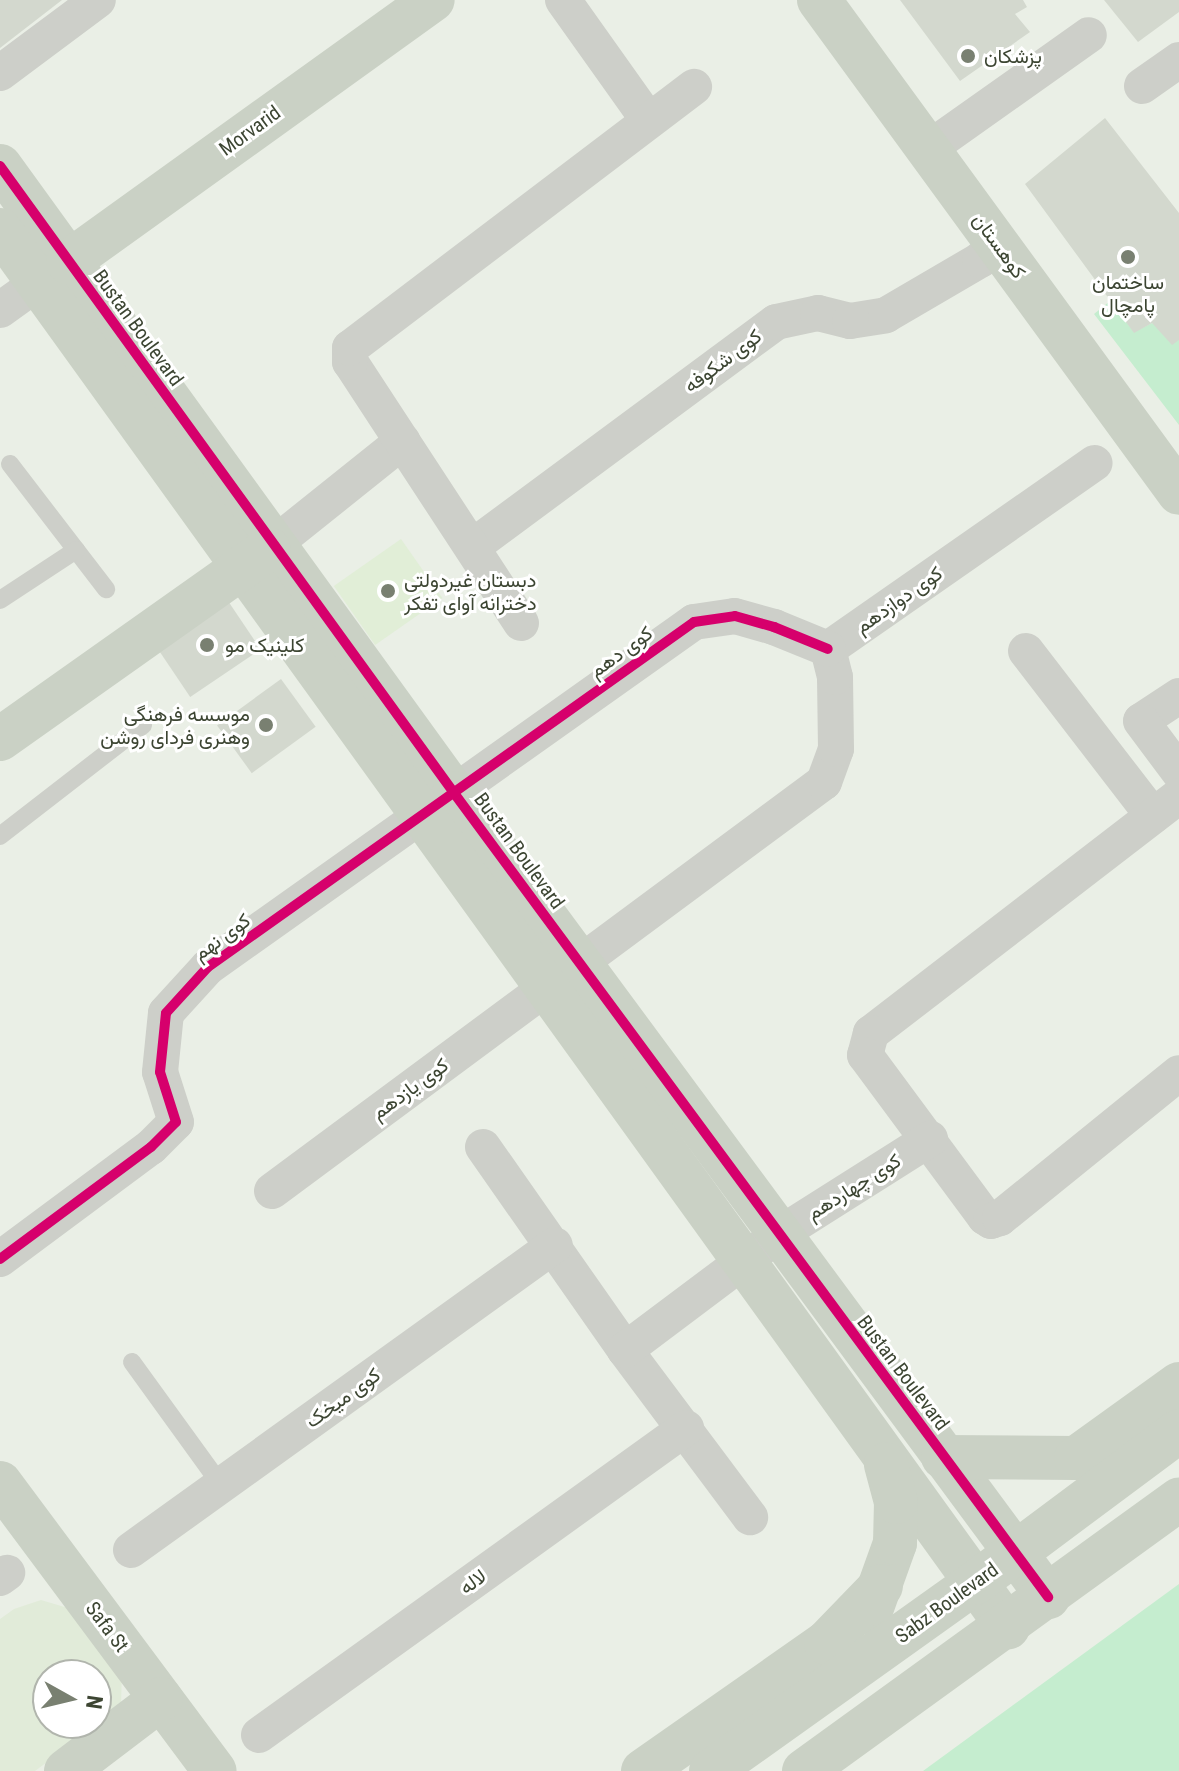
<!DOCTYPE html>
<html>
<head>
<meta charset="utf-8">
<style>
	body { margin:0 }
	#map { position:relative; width:1179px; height:1771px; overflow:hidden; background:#eaefe6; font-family:"Roboto Condensed",Vazirmatn,sans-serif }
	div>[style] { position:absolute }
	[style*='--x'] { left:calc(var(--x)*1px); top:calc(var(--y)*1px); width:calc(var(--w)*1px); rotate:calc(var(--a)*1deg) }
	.residential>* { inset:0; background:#e1ebd9 }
	.education>* { inset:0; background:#e1eed7; transform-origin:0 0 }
	.green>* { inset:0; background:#c5edcf }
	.building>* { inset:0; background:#d3d8ce; transform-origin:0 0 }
	.lane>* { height:18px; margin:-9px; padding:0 9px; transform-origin:9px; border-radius:9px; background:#cdcfc9 }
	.street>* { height:36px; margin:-18px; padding:0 18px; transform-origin:18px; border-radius:18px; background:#cdcfc9 }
	.secondary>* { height:44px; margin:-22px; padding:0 22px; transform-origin:22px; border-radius:22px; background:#cad1c5 }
	.cycleway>* { height:10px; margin:-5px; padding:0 5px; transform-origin:5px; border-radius:5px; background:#d6006c }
	.dots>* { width:22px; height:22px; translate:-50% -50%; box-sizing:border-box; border:4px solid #fff; border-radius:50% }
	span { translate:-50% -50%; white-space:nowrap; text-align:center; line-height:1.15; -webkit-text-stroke:6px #fff; paint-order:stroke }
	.poi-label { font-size:20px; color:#3c4532 }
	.left { translate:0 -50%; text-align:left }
	.right { translate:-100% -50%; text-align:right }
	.street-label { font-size:20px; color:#3c4532 }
	.north { position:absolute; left:32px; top:1659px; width:80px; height:80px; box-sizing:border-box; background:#fff; border:2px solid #b1b5ad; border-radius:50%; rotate:98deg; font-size:22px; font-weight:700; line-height:32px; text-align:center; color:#3c4532 }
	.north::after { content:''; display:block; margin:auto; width:28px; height:36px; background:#798071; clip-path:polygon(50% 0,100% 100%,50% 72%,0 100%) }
</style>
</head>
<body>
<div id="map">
	<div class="residential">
		<i style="clip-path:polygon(evenodd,41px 1600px,78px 1611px,122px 1669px,121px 1707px,35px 1771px,0 1771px,0 1619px,14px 1609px,41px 1600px,48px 1675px,96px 1675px,96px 1723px,48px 1723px,48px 1675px)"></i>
	</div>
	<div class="education">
		<i style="left:401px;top:539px;width:72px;height:82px;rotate:55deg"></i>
	</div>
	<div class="green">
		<i style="clip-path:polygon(1110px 301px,1134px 332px,1152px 323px,1179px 340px,1179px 425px,1094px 314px)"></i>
		<i style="clip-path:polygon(1179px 1584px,1179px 1771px,923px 1771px)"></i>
	</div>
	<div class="building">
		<i style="clip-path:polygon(0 0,62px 0,0 48px)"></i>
		<i style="clip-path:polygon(900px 0,1023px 0,1027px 7px,1015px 14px,1030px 32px,960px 81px)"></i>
		<i style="clip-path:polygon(1104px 0,1179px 0,1179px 12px,1138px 42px)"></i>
		<i style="clip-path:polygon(1105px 118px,1179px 213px,1179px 340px,1172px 345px,1152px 323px,1134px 333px,1025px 184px)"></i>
		<i style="left:226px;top:598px;width:62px;height:85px;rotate:56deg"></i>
		<i style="left:281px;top:679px;width:59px;height:79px;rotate:54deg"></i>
	</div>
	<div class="lane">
		<i style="--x:10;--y:464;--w:158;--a:52.5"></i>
		<i style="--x:0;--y:600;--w:91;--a:-33.3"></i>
		<i style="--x:0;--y:836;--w:181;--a:-37.8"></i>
		<i style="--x:132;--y:1362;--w:152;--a:54.1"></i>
	</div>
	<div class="street">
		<i style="--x:563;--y:0;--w:148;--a:54.6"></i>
		<i style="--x:0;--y:73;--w:122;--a:-36.7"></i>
		<i style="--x:1142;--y:86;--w:45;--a:-35.1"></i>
		<i style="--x:928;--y:149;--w:197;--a:-35.3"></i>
		<i style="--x:0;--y:310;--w:74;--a:-35.6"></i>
		<i style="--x:273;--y:545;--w:166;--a:-38.7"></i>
		<i style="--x:472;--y:547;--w:378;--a:-36.5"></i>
		<i style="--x:776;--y:322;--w:43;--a:-12.1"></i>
		<i style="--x:818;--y:313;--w:33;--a:14"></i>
		<i style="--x:850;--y:321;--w:36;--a:-9"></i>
		<i style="--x:886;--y:315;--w:109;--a:-30.3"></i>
		<i style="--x:980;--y:260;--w:23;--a:-43"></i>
		<i style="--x:521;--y:623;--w:312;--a:-123.2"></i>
		<i style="--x:350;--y:362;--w:14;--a:-90"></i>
		<i style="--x:350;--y:348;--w:432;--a:-37.2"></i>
		<i style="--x:828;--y:649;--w:325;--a:-34.9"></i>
		<i style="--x:1026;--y:651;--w:208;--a:52.4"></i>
		<i style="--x:1179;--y:696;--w:45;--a:146.7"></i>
		<i style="--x:1141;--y:721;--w:64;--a:53.3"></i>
		<i style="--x:1179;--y:796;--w:389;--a:142.4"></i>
		<i style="--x:871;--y:1033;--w:23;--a:105"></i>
		<i style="--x:865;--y:1055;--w:202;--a:53.5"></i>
		<i style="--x:985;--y:1217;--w:7;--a:34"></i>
		<i style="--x:991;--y:1221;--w:9;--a:-18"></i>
		<i style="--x:1000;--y:1218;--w:230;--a:-39"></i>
		<i style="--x:483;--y:1147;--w:248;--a:55"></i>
		<i style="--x:625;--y:1350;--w:209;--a:53.2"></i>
		<i style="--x:272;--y:1191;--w:687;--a:-36.54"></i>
		<i style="--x:824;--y:782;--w:35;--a:-70"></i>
		<i style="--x:836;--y:749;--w:72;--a:-90.8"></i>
		<i style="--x:835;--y:677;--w:29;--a:-104"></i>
		<i style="--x:0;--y:1259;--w:188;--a:-36.6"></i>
		<i style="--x:151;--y:1147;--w:35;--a:-45"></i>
		<i style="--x:176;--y:1122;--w:52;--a:-107.7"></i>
		<i style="--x:160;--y:1072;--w:59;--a:-84.2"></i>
		<i style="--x:166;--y:1013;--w:62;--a:-47.6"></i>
		<i style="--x:208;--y:967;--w:596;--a:-35.37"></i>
		<i style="--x:694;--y:622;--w:41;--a:-8.3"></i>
		<i style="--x:735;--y:616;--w:41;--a:15.8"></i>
		<i style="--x:774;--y:627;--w:58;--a:22.2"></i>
		<i style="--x:625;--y:1350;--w:191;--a:-36.9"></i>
		<i style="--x:778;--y:1235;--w:180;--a:-32.3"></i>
		<i style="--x:131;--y:1550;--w:522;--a:-35.73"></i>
		<i style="--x:0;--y:1578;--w:9;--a:-36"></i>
		<i style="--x:259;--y:1735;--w:526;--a:-35.71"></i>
	</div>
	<div class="secondary">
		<i style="--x:819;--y:0;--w:610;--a:53.86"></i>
		<i style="--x:0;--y:166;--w:774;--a:54.09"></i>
		<i style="--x:454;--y:793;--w:1000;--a:53.54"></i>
		<i style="--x:0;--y:230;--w:1723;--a:54.19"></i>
		<i style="--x:68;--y:262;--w:449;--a:-35.7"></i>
		<i style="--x:0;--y:739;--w:329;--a:-35.3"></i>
		<i style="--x:943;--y:1457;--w:133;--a:0.4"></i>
		<i style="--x:1076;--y:1458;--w:127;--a:-35.7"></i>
		<i style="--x:0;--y:1483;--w:359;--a:53.3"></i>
		<i style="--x:870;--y:1613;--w:74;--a:-70.3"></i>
		<i style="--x:895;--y:1543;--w:41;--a:-88.6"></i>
		<i style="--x:896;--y:1502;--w:39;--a:-105"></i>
		<i style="--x:66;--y:1771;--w:119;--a:-37.2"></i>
		<i style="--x:643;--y:1771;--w:223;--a:-35"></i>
		<i style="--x:826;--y:1643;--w:79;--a:-46"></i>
		<i style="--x:711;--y:1771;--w:324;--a:-35.5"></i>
		<i style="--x:975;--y:1583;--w:254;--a:-36.7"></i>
		<i style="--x:804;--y:1771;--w:463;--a:-35.9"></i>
	</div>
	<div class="cycleway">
		<i style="--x:0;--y:166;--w:774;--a:54.09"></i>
		<i style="--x:454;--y:793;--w:1000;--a:53.54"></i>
		<i style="--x:0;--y:1259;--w:188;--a:-36.6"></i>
		<i style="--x:151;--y:1147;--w:35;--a:-45"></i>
		<i style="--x:176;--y:1122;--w:52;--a:-107.7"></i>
		<i style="--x:160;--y:1072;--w:59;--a:-84.2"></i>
		<i style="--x:166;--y:1013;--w:62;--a:-47.6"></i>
		<i style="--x:208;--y:967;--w:596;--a:-35.37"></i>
		<i style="--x:694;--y:622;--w:41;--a:-8.3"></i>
		<i style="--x:735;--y:616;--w:41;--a:15.8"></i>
		<i style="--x:774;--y:627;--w:58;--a:22.2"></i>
	</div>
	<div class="dots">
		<i style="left:968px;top:56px;background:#798071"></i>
		<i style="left:1128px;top:257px;background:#798071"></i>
		<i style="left:388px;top:591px;background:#798071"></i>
		<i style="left:207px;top:645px;background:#798071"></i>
		<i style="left:266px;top:725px;background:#798071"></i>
	</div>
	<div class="poi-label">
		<span class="left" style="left:984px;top:56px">پزشکان</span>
		<span style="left:1128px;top:294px">ساختمان<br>پامچال</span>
		<span class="left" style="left:404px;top:592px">دبستان غیردولتی<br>دخترانه آوای تفکر</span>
		<span class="left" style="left:225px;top:645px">کلینیک مو</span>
		<span class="right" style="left:250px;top:726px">موسسه فرهنگی<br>وهنری فردای روشن</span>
	</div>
	<div class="street-label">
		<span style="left:250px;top:131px;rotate:-36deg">Morvarid</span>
		<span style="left:999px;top:246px;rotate:54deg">کوهستان</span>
		<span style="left:138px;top:328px;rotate:54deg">Bustan Boulevard</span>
		<span style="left:723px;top:361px;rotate:-37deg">کوی شکوفه</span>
		<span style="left:899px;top:600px;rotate:-35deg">کوی دوازدهم</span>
		<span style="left:621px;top:652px;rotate:-36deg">کوی دهم</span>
		<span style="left:519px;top:851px;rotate:54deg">Bustan Boulevard</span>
		<span style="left:222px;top:937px;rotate:-36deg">کوی نهم</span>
		<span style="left:410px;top:1089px;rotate:-36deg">کوی یازدهم</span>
		<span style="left:854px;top:1187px;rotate:-32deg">کوی چهاردهم</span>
		<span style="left:903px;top:1373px;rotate:53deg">Bustan Boulevard</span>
		<span style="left:343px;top:1398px;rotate:-36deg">کوی میخک</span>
		<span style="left:473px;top:1582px;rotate:-36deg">لاله</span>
		<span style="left:947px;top:1603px;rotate:-36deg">Sabz Boulevard</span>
		<span style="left:107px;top:1627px;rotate:53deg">Safa St</span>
	</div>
	<div class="north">N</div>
</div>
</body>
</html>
